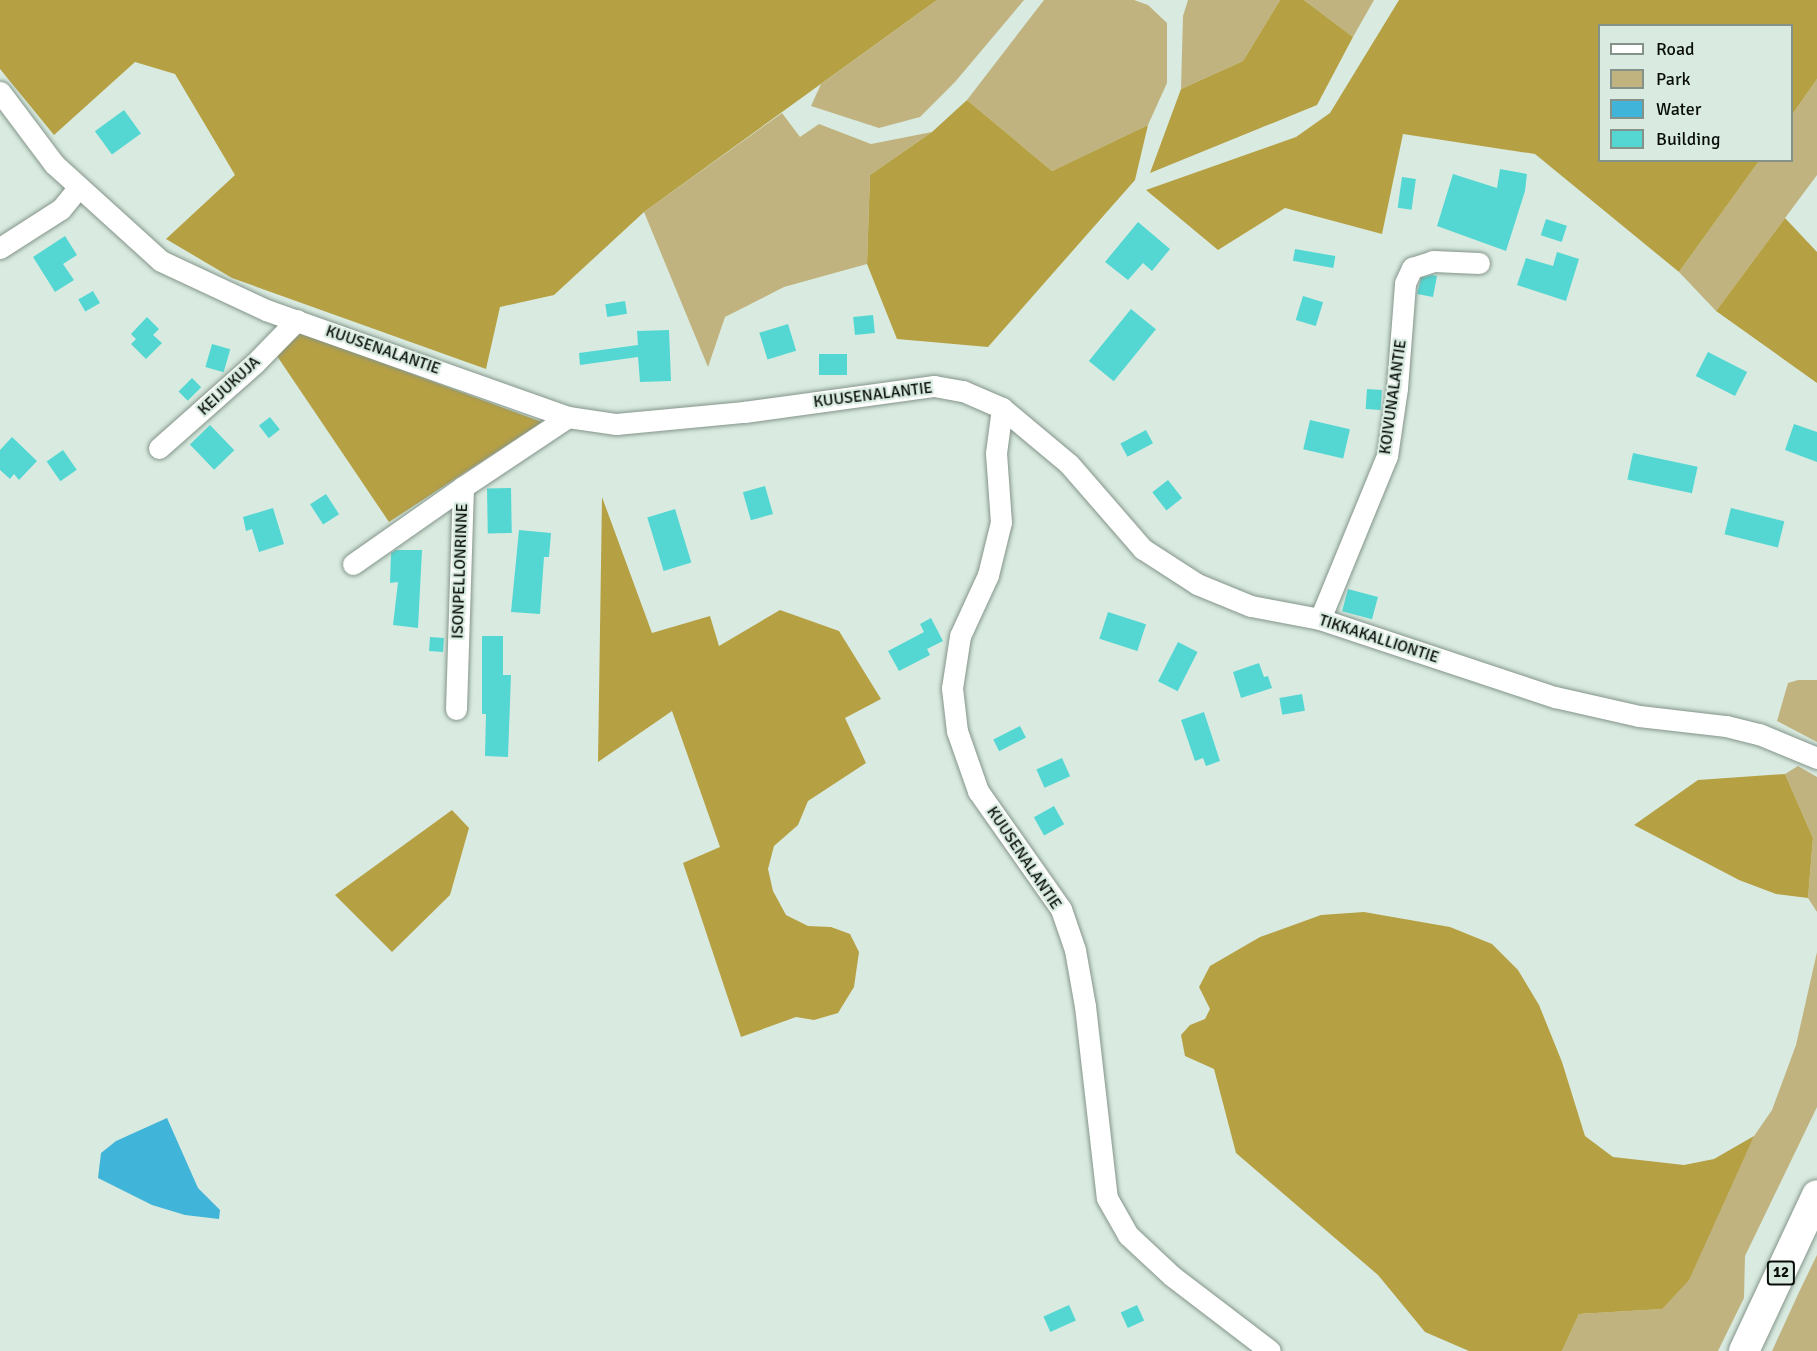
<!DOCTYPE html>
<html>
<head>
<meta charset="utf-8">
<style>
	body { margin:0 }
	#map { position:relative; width:1817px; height:1351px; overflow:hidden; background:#d9ebe0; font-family:Signika,sans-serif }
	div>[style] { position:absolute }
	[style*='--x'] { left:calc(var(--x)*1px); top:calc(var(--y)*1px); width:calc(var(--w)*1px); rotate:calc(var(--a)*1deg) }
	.green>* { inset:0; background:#c0b380 }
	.forest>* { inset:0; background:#b6a044 }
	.water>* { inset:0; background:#40b4d9 }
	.building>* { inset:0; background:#54d7d2; transform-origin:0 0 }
	.roads { filter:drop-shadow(0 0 2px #84948a) drop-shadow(0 0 2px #84948a) }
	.minor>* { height:21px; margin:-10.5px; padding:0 10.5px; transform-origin:10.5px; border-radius:10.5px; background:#fff }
	.highway>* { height:30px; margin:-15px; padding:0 15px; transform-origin:15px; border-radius:15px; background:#fff }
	span { translate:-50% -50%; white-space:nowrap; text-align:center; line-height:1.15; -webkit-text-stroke:4.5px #d9ebe0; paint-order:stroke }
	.shield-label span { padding:2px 4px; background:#d9ebe0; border:2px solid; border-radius:4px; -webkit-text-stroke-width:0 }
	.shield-label { font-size:15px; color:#080d0a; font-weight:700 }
	.street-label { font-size:16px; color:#080d0a }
	.legend { position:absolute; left:1598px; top:24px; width:195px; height:138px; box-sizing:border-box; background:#d9ebe0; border:2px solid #85928a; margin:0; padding:8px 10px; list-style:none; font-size:18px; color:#080d0a }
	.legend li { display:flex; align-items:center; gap:12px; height:30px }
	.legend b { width:30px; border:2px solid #85928a }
</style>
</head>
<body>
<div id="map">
	<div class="green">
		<i style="clip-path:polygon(937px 0,1024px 0,955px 82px,920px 117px,879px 128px,811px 106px,821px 84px)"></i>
		<i style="clip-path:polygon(1044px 0,1134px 0,1148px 5px,1167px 23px,1167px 83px,1148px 125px,1052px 171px,967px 100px)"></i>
		<i style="clip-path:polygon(1188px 0,1280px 0,1243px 61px,1181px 89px,1183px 16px)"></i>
		<i style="clip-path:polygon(1304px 0,1374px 0,1353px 37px)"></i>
		<i style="clip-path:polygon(1817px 79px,1817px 175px,1716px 311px,1679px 272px,1759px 161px,1792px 160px,1792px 115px)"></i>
		<i style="clip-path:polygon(782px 113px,800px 137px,819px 124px,871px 144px,932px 132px,870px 175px,867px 264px,784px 287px,725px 317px,708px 367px,644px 212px)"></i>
		<i style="clip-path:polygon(1798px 680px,1817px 680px,1817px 742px,1777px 721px,1788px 683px)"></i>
		<i style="clip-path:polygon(1798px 766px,1817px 777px,1817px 912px,1808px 898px,1813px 838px,1785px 774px)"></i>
		<i style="clip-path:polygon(1817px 952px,1817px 1107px,1745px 1256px,1744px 1298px,1718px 1351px,1562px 1351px,1579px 1314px,1662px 1309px,1754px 1136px,1772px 1110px,1796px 1045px)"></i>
		<i style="clip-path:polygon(1817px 1255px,1817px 1351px,1772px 1351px,1800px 1290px)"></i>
	</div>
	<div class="forest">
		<i style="clip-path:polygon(0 0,937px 0,644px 212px,554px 295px,500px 307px,486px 369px,232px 278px,166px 239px,235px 175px,175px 74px,135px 62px,54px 135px,0 69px)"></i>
		<i style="clip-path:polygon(1280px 0,1304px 0,1353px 37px,1317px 105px,1150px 173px,1181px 89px,1243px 61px)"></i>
		<i style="clip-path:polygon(1399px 0,1817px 0,1817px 79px,1792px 115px,1792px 26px,1600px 26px,1600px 160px,1759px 161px,1679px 272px,1535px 154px,1403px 134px,1382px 234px,1285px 208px,1218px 250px,1146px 190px,1296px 137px,1330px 113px)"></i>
		<i style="clip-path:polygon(967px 100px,1052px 171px,1148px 125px,1135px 180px,988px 347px,897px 339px,867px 264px,870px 175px,932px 132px)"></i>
		<i style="clip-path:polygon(1785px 218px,1817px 252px,1817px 383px,1716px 311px)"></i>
		<i style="clip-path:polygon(299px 332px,542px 422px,389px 522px,277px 356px)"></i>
		<i style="clip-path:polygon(602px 497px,652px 633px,710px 616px,719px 646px,780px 610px,839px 631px,881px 699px,845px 718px,866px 763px,808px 801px,798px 825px,774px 846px,768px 869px,773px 891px,786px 915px,808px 926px,831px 927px,850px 934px,859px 952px,854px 987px,838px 1013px,814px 1020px,796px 1017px,741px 1037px,683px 863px,720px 847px,672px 711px,598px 762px)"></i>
		<i style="clip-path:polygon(1785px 774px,1813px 838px,1808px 898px,1776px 894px,1739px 880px,1634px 825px,1698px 780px)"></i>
		<i style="clip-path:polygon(452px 810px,469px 828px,450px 895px,392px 952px,335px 895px)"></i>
		<i style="clip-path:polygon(1364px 912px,1450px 927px,1492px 944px,1518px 970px,1539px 1005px,1562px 1062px,1585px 1136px,1613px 1157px,1684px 1165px,1714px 1159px,1754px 1136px,1689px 1280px,1662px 1309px,1579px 1314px,1562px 1351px,1469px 1351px,1425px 1332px,1378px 1275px,1236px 1153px,1214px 1069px,1185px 1056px,1181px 1035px,1190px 1025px,1205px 1019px,1210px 1009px,1199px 987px,1210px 966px,1260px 937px,1321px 915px)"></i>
	</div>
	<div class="water">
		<i style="clip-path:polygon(167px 1118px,198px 1188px,220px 1210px,219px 1219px,185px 1215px,152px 1205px,98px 1178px,101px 1153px,116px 1141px)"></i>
	</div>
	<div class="building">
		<i style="left:124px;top:110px;width:29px;height:36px;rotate:54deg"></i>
		<i style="clip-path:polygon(1500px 169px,1527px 174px,1525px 191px,1506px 251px,1437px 226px,1453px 174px,1497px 188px)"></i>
		<i style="left:1402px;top:177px;width:14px;height:31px;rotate:8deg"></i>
		<i style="left:1546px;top:219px;width:22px;height:17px;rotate:18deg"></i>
		<i style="clip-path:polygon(1138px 222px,1170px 249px,1152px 271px,1143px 263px,1128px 280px,1105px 262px)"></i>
		<i style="clip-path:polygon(65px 236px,77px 255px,63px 264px,74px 280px,55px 292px,33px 257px)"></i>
		<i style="left:1295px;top:249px;width:41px;height:12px;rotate:10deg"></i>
		<i style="clip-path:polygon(1557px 252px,1579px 259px,1566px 301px,1517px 285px,1526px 258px,1553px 266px)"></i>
		<i style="clip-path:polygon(1432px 275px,1437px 276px,1433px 297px,1417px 294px,1421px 278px)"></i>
		<i style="left:93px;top:291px;width:14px;height:17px;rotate:60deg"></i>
		<i style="left:1303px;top:296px;width:21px;height:25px;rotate:17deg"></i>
		<i style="left:625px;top:301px;width:13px;height:20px;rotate:81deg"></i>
		<i style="left:1131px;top:309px;width:32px;height:67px;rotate:39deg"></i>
		<i style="left:873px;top:315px;width:18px;height:20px;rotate:84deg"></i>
		<i style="clip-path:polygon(147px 317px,159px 329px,153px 335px,162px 343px,146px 359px,131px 344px,136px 339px,131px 334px)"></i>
		<i style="left:788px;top:324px;width:28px;height:30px;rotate:73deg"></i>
		<i style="clip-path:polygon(669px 330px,671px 381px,640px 382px,638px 357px,580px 365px,579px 353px,638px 345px,637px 331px)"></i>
		<i style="left:212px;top:344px;width:19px;height:24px;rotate:16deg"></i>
		<i style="left:1708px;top:352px;width:44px;height:27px;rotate:27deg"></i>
		<i style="left:847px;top:354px;width:21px;height:28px;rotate:90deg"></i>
		<i style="left:192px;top:378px;width:13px;height:19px;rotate:45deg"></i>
		<i style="left:1367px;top:389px;width:15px;height:20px;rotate:4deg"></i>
		<i style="left:270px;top:417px;width:16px;height:14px;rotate:52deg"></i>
		<i style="left:1310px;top:420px;width:41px;height:30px;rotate:13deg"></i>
		<i style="clip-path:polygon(1794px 424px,1817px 432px,1817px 462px,1785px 450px)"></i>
		<i style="left:210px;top:425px;width:35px;height:28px;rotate:46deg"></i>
		<i style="left:1146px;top:430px;width:15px;height:29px;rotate:62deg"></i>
		<i style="clip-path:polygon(12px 437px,37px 461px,19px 480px,14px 474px,10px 479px,0 470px,0 450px)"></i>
		<i style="left:63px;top:450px;width:24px;height:20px;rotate:55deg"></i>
		<i style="left:1633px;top:453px;width:66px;height:27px;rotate:12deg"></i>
		<i style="left:1168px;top:480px;width:23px;height:20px;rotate:52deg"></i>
		<i style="left:765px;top:486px;width:29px;height:23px;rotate:74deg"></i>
		<i style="left:511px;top:488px;width:45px;height:24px;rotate:89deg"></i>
		<i style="left:326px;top:494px;width:24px;height:19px;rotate:57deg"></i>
		<i style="clip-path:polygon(273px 508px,284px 544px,259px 552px,252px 529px,246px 531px,243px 517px)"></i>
		<i style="left:1731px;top:508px;width:55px;height:27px;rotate:14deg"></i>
		<i style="left:675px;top:509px;width:56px;height:29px;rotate:73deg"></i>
		<i style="clip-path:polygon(519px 530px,551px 533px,549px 557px,544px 557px,540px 614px,511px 612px)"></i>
		<i style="clip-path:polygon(396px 550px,422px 550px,418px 628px,393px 625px,398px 582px,390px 583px,391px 553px)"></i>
		<i style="left:1348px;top:589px;width:31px;height:23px;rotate:15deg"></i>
		<i style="left:1108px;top:612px;width:40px;height:28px;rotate:18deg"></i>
		<i style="clip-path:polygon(931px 618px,943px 641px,927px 649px,930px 655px,899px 671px,888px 651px,924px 632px,920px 624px)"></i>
		<i style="clip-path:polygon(482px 636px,503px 636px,503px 675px,511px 675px,508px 757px,485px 756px,486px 714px,482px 714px)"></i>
		<i style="left:430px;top:637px;width:14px;height:14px;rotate:4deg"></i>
		<i style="left:1178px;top:642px;width:22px;height:44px;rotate:27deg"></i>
		<i style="clip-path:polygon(1259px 663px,1264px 677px,1268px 676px,1272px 688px,1241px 698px,1233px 672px)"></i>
		<i style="left:1302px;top:694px;width:17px;height:23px;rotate:80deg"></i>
		<i style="clip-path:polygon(1204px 712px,1220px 761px,1206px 766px,1203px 758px,1195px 761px,1181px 720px)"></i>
		<i style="left:1020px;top:726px;width:13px;height:30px;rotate:63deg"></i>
		<i style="left:1062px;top:758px;width:20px;height:28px;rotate:66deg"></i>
		<i style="left:1054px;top:806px;width:21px;height:23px;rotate:61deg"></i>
		<i style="left:1069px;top:1305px;width:17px;height:28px;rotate:66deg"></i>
		<i style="left:1137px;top:1305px;width:17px;height:18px;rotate:65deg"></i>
	</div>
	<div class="roads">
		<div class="minor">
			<i style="--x:0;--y:92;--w:90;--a:53.1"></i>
			<i style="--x:54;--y:164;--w:144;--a:42.2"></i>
			<i style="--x:161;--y:261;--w:116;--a:25"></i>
			<i style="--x:266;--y:310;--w:320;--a:19.5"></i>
			<i style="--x:568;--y:417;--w:49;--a:8.3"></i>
			<i style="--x:616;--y:424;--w:129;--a:-5.4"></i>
			<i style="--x:744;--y:412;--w:192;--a:-7.8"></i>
			<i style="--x:934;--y:386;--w:29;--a:10"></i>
			<i style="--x:963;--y:391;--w:43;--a:23.6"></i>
			<i style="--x:1002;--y:408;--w:45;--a:97.6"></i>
			<i style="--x:996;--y:453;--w:69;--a:85.9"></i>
			<i style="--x:1001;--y:522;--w:55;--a:103.8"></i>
			<i style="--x:988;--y:575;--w:67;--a:114.7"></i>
			<i style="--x:960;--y:636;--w:53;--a:98.7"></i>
			<i style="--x:952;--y:688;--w:43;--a:83.4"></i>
			<i style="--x:957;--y:731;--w:64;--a:70.7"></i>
			<i style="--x:978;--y:791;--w:144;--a:54.9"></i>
			<i style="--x:1061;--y:909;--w:43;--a:71.1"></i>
			<i style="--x:1075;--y:950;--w:57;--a:79.9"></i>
			<i style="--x:1085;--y:1006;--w:193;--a:83.5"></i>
			<i style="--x:1107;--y:1198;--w:43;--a:60.4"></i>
			<i style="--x:1128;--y:1235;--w:60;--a:43"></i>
			<i style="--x:1172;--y:1276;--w:123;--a:37.4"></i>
			<i style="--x:0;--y:248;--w:72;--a:-32.6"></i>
			<i style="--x:61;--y:209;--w:28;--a:-51"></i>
			<i style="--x:1002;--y:408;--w:87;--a:39.9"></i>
			<i style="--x:1069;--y:464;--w:113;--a:49"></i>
			<i style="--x:1143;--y:549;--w:64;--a:32.9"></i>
			<i style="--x:1197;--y:584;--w:58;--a:22.2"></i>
			<i style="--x:1251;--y:606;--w:70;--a:10.7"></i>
			<i style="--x:1320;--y:619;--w:248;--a:18.4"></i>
			<i style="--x:1555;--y:697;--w:86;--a:12.7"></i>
			<i style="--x:1639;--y:716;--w:88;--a:6.6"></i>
			<i style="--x:1726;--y:726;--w:34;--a:14"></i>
			<i style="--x:1759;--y:734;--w:63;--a:22.5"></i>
			<i style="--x:159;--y:448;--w:128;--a:-41.5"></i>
			<i style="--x:255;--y:363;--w:60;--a:-45.7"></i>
			<i style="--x:353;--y:564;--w:134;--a:-35"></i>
			<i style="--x:1320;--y:619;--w:176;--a:-67.7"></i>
			<i style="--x:1387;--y:456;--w:69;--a:-81.6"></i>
			<i style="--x:1397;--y:388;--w:105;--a:-85.6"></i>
			<i style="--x:1405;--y:283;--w:17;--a:-65"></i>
			<i style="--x:1412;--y:268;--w:22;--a:-18"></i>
			<i style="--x:1433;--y:261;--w:46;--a:2.5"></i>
			<i style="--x:456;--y:709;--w:222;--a:-88.2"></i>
			<i style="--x:463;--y:487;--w:126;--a:-33.7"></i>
		</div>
		<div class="highway">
			<i style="--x:1744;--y:1351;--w:172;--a:-64.9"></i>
		</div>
	</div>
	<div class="shield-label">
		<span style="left:1781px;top:1273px">12</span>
	</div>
	<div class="street-label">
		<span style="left:383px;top:350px;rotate:19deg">KUUSENALANTIE</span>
		<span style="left:229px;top:386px;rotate:-43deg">KEIJUKUJA</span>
		<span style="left:873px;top:395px;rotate:-7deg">KUUSENALANTIE</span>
		<span style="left:1393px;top:397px;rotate:-82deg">KOIVUNALANTIE</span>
		<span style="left:460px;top:571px;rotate:-88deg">ISONPELLONRINNE</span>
		<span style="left:1379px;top:639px;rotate:18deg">TIKKAKALLIONTIE</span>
		<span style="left:1024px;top:858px;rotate:56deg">KUUSENALANTIE</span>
	</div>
	<ul class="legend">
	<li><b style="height:8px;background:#fff"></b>Road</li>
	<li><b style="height:16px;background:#c0b380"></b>Park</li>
	<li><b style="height:16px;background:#40b4d9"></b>Water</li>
	<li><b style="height:16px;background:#54d7d2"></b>Building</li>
	</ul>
</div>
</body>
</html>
